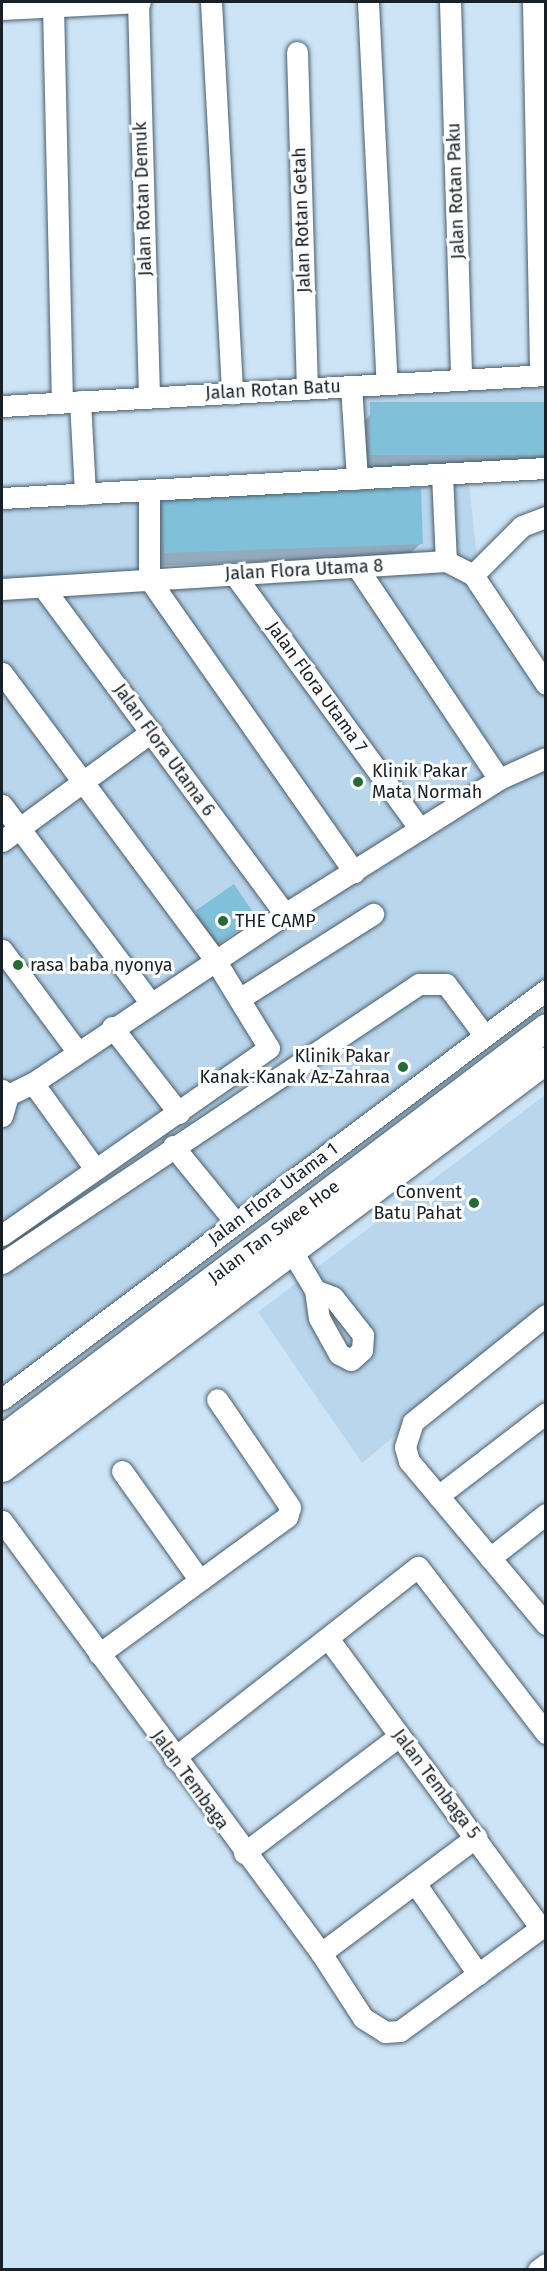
<!DOCTYPE html>
<html>
<head>
<meta charset="utf-8">
<style>
	body { margin:0 }
	#map { position:relative; width:547px; height:2271px; overflow:hidden; background:#cde4f6; font-family:"Fira Sans",sans-serif }
	div>[style] { position:absolute }
	[style*='--x'] { left:calc(var(--x)*1px); top:calc(var(--y)*1px); width:calc(var(--w)*1px); rotate:calc(var(--a)*1deg) }
	.built>* { inset:0; background:#b9d6ed; transform-origin:0 0 }
	.shadow>* { inset:0; background:#0003 }
	.building>* { inset:0; background:#80c1d9; transform-origin:0 0 }
	.roads { filter:drop-shadow(0 0 2px #495d6c) drop-shadow(0 0 2px #495d6c) }
	.minor>* { height:21px; margin:-10.5px; padding:0 10.5px; transform-origin:10.5px; border-radius:10.5px; background:#fff }
	.major>* { height:27px; margin:-13.5px; padding:0 13.5px; transform-origin:13.5px; border-radius:13.5px; background:#fff }
	.dots>* { width:16px; height:16px; translate:-50% -50%; box-sizing:border-box; border:3px solid #fff; border-radius:50% }
	span { translate:-50% -50%; white-space:nowrap; text-align:center; line-height:1.15; -webkit-text-stroke:6px #fff; paint-order:stroke }
	.street-label { font-size:18px; color:#182127 }
	.poi-label { font-size:18px; color:#182127 }
	.left { translate:0 -50%; text-align:left }
	.right { translate:-100% -50%; text-align:right }
	.frame { position:absolute; inset:0; border:3px solid #182127; pointer-events:none }
</style>
</head>
<body>
<div id="map">
	<div class="built">
		<i style="left:545px;top:384px;width:84px;height:188px;rotate:90deg"></i>
		<i style="clip-path:polygon(468px 474px,478px 568px,545px 671px,545px 1023px,2px 1431px,2px 502px)"></i>
		<i style="clip-path:polygon(545px 1095px,545px 1311px,362px 1463px,258px 1312px)"></i>
	</div>
	<div class="shadow">
		<i style="clip-path:polygon(546px 404px,546px 468px,362px 476px,359px 426px,371px 414px)"></i>
		<i style="clip-path:polygon(162px 503px,421px 543px,409px 555px,151px 566px,151px 515px)"></i>
		<i style="clip-path:polygon(234px 886px,251px 920px,209px 951px,187px 922px)"></i>
	</div>
	<div class="building">
		<i style="left:546px;top:402px;width:53px;height:176px;rotate:90deg"></i>
		<i style="left:421px;top:488px;width:56px;height:259px;rotate:88deg"></i>
		<i style="clip-path:polygon(234px 884px,253px 912px,252px 921px,218px 943px,195px 911px)"></i>
	</div>
	<div class="roads">
		<div class="minor">
			<i style="--x:138;--y:2;--w:395;--a:88.4"></i>
			<i style="--x:211;--y:2;--w:392;--a:86.9"></i>
			<i style="--x:368;--y:2;--w:382;--a:87.2"></i>
			<i style="--x:450;--y:2;--w:378;--a:88.3"></i>
			<i style="--x:533;--y:2;--w:373;--a:88.9"></i>
			<i style="--x:53;--y:6;--w:396;--a:88.7"></i>
			<i style="--x:2;--y:9;--w:138;--a:-2.9"></i>
			<i style="--x:297;--y:52;--w:336;--a:88.3"></i>
			<i style="--x:351;--y:386;--w:93;--a:86.3"></i>
			<i style="--x:80;--y:401;--w:93;--a:86.9"></i>
			<i style="--x:2;--y:406;--w:545;--a:-3.26"></i>
			<i style="--x:442;--y:474;--w:87;--a:87.4"></i>
			<i style="--x:149;--y:490;--w:89;--a:90"></i>
			<i style="--x:149;--y:579;--w:358;--a:55"></i>
			<i style="--x:2;--y:498;--w:545;--a:-3.16"></i>
			<i style="--x:357;--y:567;--w:255;--a:56.2"></i>
			<i style="--x:234;--y:574;--w:316;--a:53.9"></i>
			<i style="--x:473;--y:575;--w:69;--a:-45"></i>
			<i style="--x:522;--y:526;--w:26;--a:-21"></i>
			<i style="--x:43;--y:587;--w:407;--a:53.5"></i>
			<i style="--x:2;--y:589;--w:445;--a:-3.6"></i>
			<i style="--x:446;--y:561;--w:30;--a:27"></i>
			<i style="--x:473;--y:575;--w:131;--a:56.2"></i>
			<i style="--x:2;--y:673;--w:357;--a:53.4"></i>
			<i style="--x:215;--y:960;--w:103;--a:58.5"></i>
			<i style="--x:269;--y:1048;--w:326;--a:145"></i>
			<i style="--x:2;--y:805;--w:246;--a:53.1"></i>
			<i style="--x:2;--y:841;--w:185;--a:-36.2"></i>
			<i style="--x:2;--y:950;--w:126;--a:53.4"></i>
			<i style="--x:239;--y:999;--w:159;--a:-32.4"></i>
			<i style="--x:112;--y:1027;--w:109;--a:52.1"></i>
			<i style="--x:33;--y:1083;--w:106;--a:54.2"></i>
			<i style="--x:2;--y:1090;--w:8;--a:40"></i>
			<i style="--x:8;--y:1095;--w:28;--a:-26"></i>
			<i style="--x:33;--y:1083;--w:303;--a:-33.8"></i>
			<i style="--x:285;--y:914;--w:253;--a:-32.2"></i>
			<i style="--x:499;--y:779;--w:51;--a:-24.1"></i>
			<i style="--x:2;--y:1116;--w:22;--a:-74"></i>
			<i style="--x:173;--y:1146;--w:99;--a:50.7"></i>
			<i style="--x:291;--y:1250;--w:47;--a:59"></i>
			<i style="--x:315;--y:1290;--w:28;--a:82"></i>
			<i style="--x:319;--y:1318;--w:41;--a:60.9"></i>
			<i style="--x:339;--y:1354;--w:13;--a:27"></i>
			<i style="--x:351;--y:1360;--w:15;--a:-42"></i>
			<i style="--x:362;--y:1350;--w:15;--a:-86"></i>
			<i style="--x:363;--y:1335;--w:48;--a:-128.3"></i>
			<i style="--x:333;--y:1297;--w:19;--a:-159"></i>
			<i style="--x:2;--y:1263;--w:502;--a:-33.79"></i>
			<i style="--x:419;--y:984;--w:27;--a:0"></i>
			<i style="--x:446;--y:984;--w:64;--a:53.3"></i>
			<i style="--x:546;--y:1315;--w:171;--a:141.2"></i>
			<i style="--x:413;--y:1422;--w:26;--a:108"></i>
			<i style="--x:405;--y:1447;--w:15;--a:74"></i>
			<i style="--x:409;--y:1461;--w:213;--a:50"></i>
			<i style="--x:2;--y:1399;--w:681;--a:-36.94"></i>
			<i style="--x:122;--y:1471;--w:131;--a:54.6"></i>
			<i style="--x:438;--y:1496;--w:136;--a:-37.5"></i>
			<i style="--x:2;--y:1521;--w:537;--a:53.56"></i>
			<i style="--x:321;--y:1953;--w:77;--a:57.1"></i>
			<i style="--x:363;--y:2018;--w:26;--a:32"></i>
			<i style="--x:385;--y:2032;--w:15;--a:-4"></i>
			<i style="--x:400;--y:2031;--w:181;--a:-36.2"></i>
			<i style="--x:490;--y:1558;--w:71;--a:-38.2"></i>
			<i style="--x:330;--y:1641;--w:356;--a:53.7"></i>
			<i style="--x:99;--y:1654;--w:233;--a:-36.1"></i>
			<i style="--x:287;--y:1517;--w:10;--a:-73"></i>
			<i style="--x:290;--y:1507;--w:130;--a:-124.1"></i>
			<i style="--x:174;--y:1758;--w:310;--a:-38.1"></i>
			<i style="--x:418;--y:1567;--w:210;--a:52.4"></i>
			<i style="--x:244;--y:1853;--w:194;--a:-37"></i>
			<i style="--x:415;--y:1883;--w:111;--a:55.3"></i>
			<i style="--x:321;--y:1953;--w:194;--a:-36.8"></i>
			<i style="--x:538;--y:2270;--w:10;--a:-37"></i>
		</div>
		<div class="major">
			<i style="--x:2;--y:1438;--w:682;--a:-37.07"></i>
			<i style="--x:2;--y:1468;--w:680;--a:-36.87"></i>
		</div>
	</div>
	<div class="dots">
		<i style="left:358px;top:782px;background:#256b37"></i>
		<i style="left:223px;top:921px;background:#256b37"></i>
		<i style="left:18px;top:965px;background:#256b37"></i>
		<i style="left:403px;top:1067px;background:#256b37"></i>
		<i style="left:474px;top:1203px;background:#256b37"></i>
	</div>
	<div class="street-label">
		<span style="left:456px;top:191px;rotate:-92deg">Jalan Rotan Paku</span>
		<span style="left:143px;top:199px;rotate:-92deg">Jalan Rotan Demuk</span>
		<span style="left:302px;top:220px;rotate:-92deg">Jalan Rotan Getah</span>
		<span style="left:273px;top:390px;rotate:-3deg">Jalan Rotan Batu</span>
		<span style="left:304px;top:570px;rotate:-3deg">Jalan Flora Utama 8</span>
		<span style="left:317px;top:687px;rotate:54deg">Jalan Flora Utama 7</span>
		<span style="left:164px;top:750px;rotate:54deg">Jalan Flora Utama 6</span>
		<span style="left:273px;top:1194px;rotate:-37deg">Jalan Flora Utama 1</span>
		<span style="left:274px;top:1232px;rotate:-37deg">Jalan Tan Swee Hoe</span>
		<span style="left:190px;top:1780px;rotate:54deg">Jalan Tembaga</span>
		<span style="left:436px;top:1784px;rotate:53deg">Jalan Tembaga 5</span>
	</div>
	<div class="poi-label">
		<span class="left" style="left:372px;top:782px">Klinik Pakar<br>Mata Normah</span>
		<span class="left" style="left:235px;top:921px">THE CAMP</span>
		<span class="left" style="left:30px;top:965px">rasa baba nyonya</span>
		<span class="right" style="left:390px;top:1067px">Klinik Pakar<br>Kanak-Kanak Az-Zahraa</span>
		<span class="right" style="left:462px;top:1203px">Convent<br>Batu Pahat</span>
	</div>
	<div class="frame"></div>
</div>
</body>
</html>
